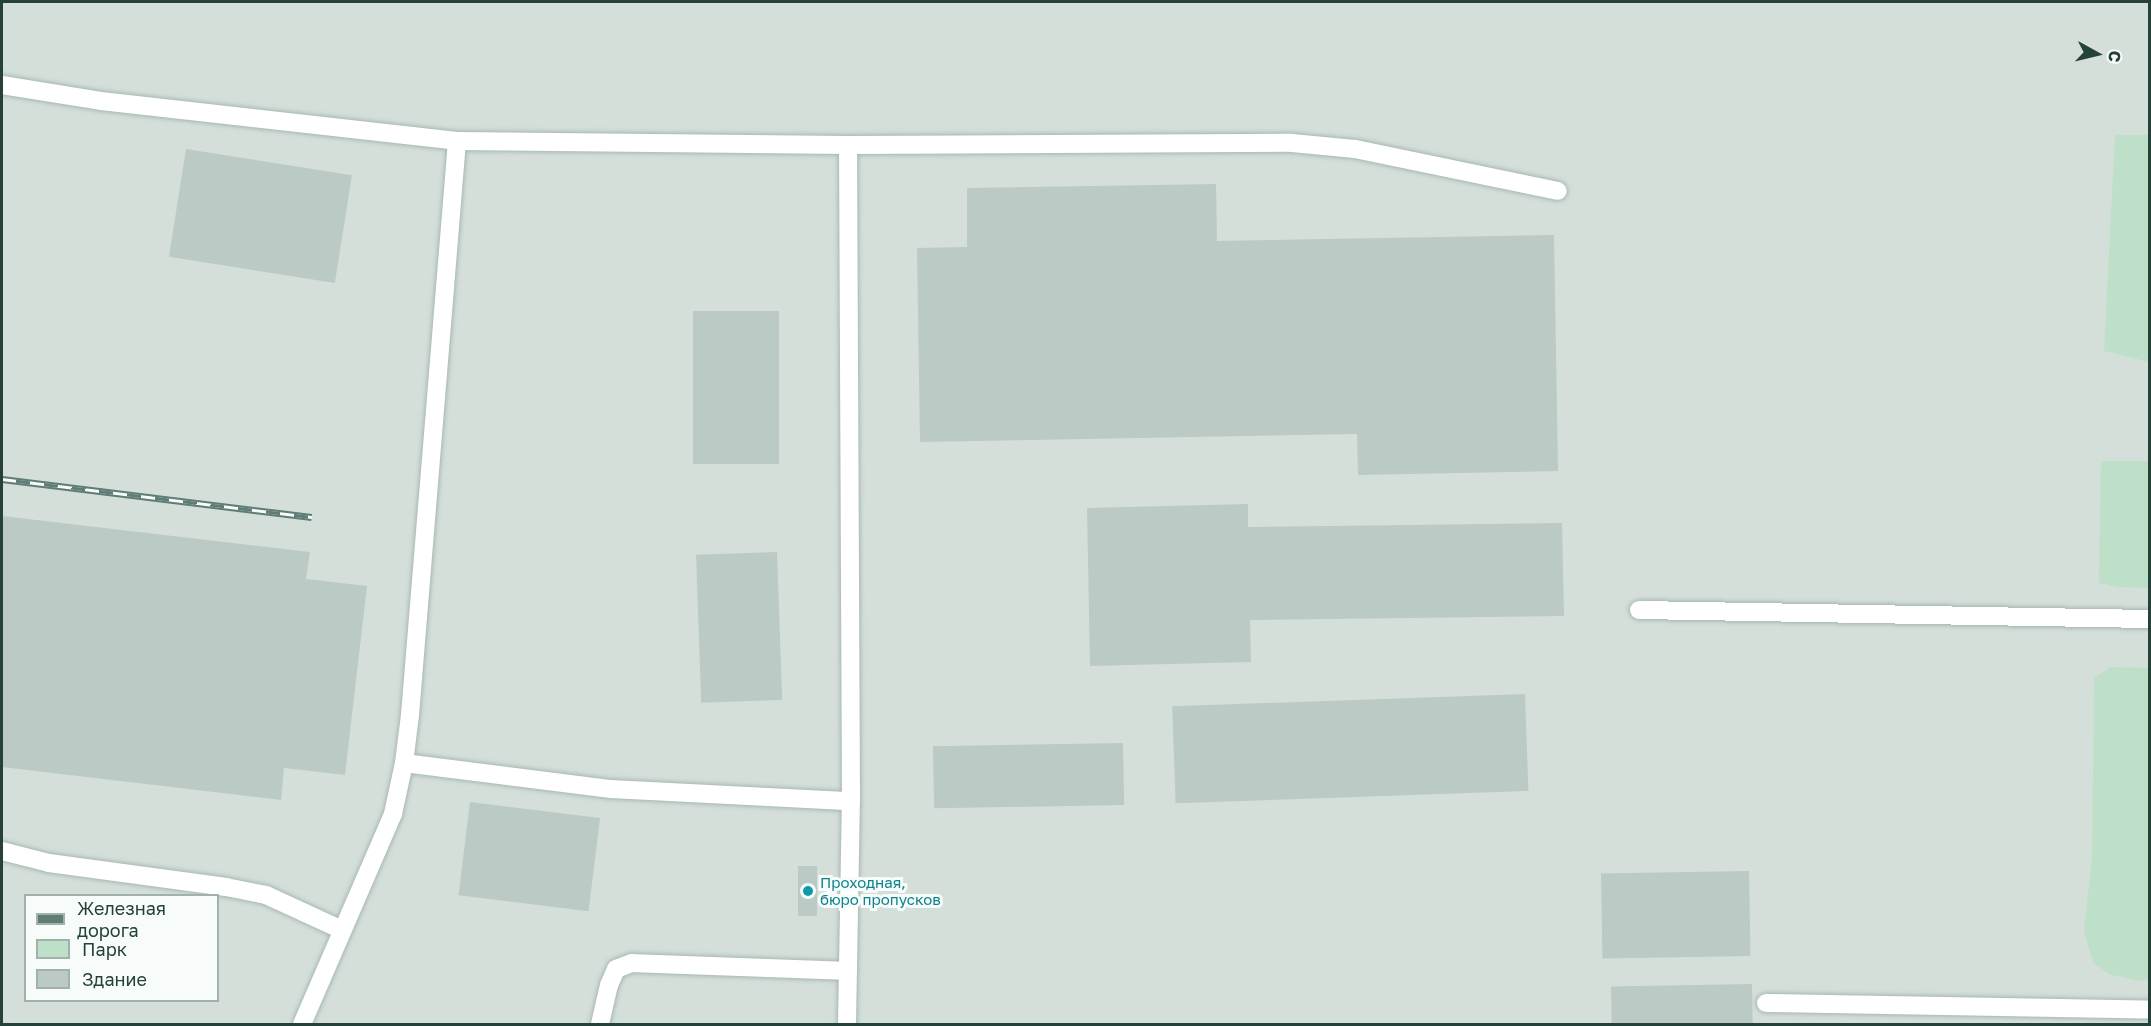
<!DOCTYPE html>
<html>
<head>
<meta charset="utf-8">
<style>
	body { margin:0 }
	#map { position:relative; width:2151px; height:1026px; overflow:hidden; background:#e6efeb; font-family:"Golos Text",sans-serif }
	div>[style] { position:absolute }
	[style*='--x'] { left:calc(var(--x)*1px); top:calc(var(--y)*1px); width:calc(var(--w)*1px); rotate:calc(var(--a)*1deg) }
	.built>* { inset:0; background:#d4dfda }
	.green>* { inset:0; background:#bfe0c8 }
	.building>* { inset:0; background:#bbcac4; transform-origin:0 0 }
	.roads { filter:drop-shadow(0 0 2px #a8b8b2) drop-shadow(0 0 2px #a8b8b2) }
	.service>* { height:18px; margin:-9px; padding:0 9px; transform-origin:9px; border-radius:9px; background:#fff }
	.rail>* { height:7px; margin-top:-3.5px; transform-origin:0; background:repeating-linear-gradient(90deg,#f7fbf9 0 14px,#5f7d75 0 28px); box-sizing:border-box; border-block:2px solid #5f7d75 }
	.dots>* { width:16px; height:16px; translate:-50% -50%; box-sizing:border-box; border:3px solid #f7fbf9; border-radius:50% }
	span { translate:-50% -50%; white-space:nowrap; text-align:center; line-height:1.15; -webkit-text-stroke:6px #f7fbf9; paint-order:stroke }
	.culture-label { font-size:15px; color:#0d838f }
	.left { translate:0 -50%; text-align:left }
	.frame { position:absolute; inset:0; border:3px solid #24423a; pointer-events:none }
	.legend { position:absolute; left:24px; top:894px; width:195px; height:108px; box-sizing:border-box; background:#f7fbf9; border:2px solid #a3b1ad; margin:0; padding:8px 10px; list-style:none; font-size:18px; color:#24423a }
	.legend li { display:flex; align-items:center; gap:12px; height:30px }
	.legend b { width:30px; border:2px solid #a3b1ad }
	.north { position:absolute; left:2067px; top:24px; width:60px; height:60px; -webkit-text-stroke:4px #f7fbf9; paint-order:stroke; rotate:98deg; font-size:16px; font-weight:700; line-height:24px; text-align:center; color:#24423a }
	.north::after { content:''; display:block; margin:auto; width:21px; height:27px; background:#24423a; clip-path:polygon(50% 0,100% 100%,50% 72%,0 100%) }
</style>
</head>
<body>
<div id="map">
	<div class="built">
		<i style="clip-path:polygon(evenodd,2px 2px,2149px 2px,2149px 1024px,2px 1024px,2px 2px,26px 896px,218px 896px,218px 1000px,26px 1000px,26px 896px)"></i>
	</div>
	<div class="green">
		<i style="clip-path:polygon(2115px 135px,2149px 135px,2149px 362px,2104px 351px)"></i>
		<i style="clip-path:polygon(2101px 461px,2149px 461px,2149px 588px,2118px 587px,2099px 583px)"></i>
		<i style="clip-path:polygon(2111px 667px,2149px 668px,2150px 978px,2140px 981px,2111px 975px,2093px 963px,2084px 930px,2092px 858px,2094px 678px)"></i>
	</div>
	<div class="building">
		<i style="left:186px;top:149px;width:168px;height:109px;rotate:9deg"></i>
		<i style="clip-path:polygon(1216px 184px,1217px 241px,1554px 235px,1558px 471px,1358px 475px,1357px 434px,920px 442px,917px 248px,967px 247px,967px 188px)"></i>
		<i style="left:779px;top:311px;width:153px;height:86px;rotate:90deg"></i>
		<i style="clip-path:polygon(1248px 504px,1248px 527px,1562px 523px,1564px 616px,1250px 620px,1251px 662px,1090px 666px,1087px 508px)"></i>
		<i style="clip-path:polygon(2px 516px,310px 552px,306px 579px,367px 586px,345px 775px,284px 768px,281px 800px,2px 767px)"></i>
		<i style="left:777px;top:552px;width:148px;height:81px;rotate:88deg"></i>
		<i style="left:1525px;top:694px;width:97px;height:353px;rotate:88deg"></i>
		<i style="left:1123px;top:743px;width:62px;height:190px;rotate:89deg"></i>
		<i style="left:470px;top:802px;width:131px;height:94px;rotate:7deg"></i>
		<i style="left:798px;top:866px;width:19px;height:50px"></i>
		<i style="left:1749px;top:871px;width:85px;height:148px;rotate:89deg"></i>
		<i style="left:1752px;top:984px;width:40px;height:141px;rotate:89deg"></i>
	</div>
	<div class="roads">
		<div class="service">
			<i style="--x:2;--y:85;--w:100;--a:9.2"></i>
			<i style="--x:101;--y:101;--w:358;--a:6.4"></i>
			<i style="--x:457;--y:141;--w:576;--a:94.68"></i>
			<i style="--x:410;--y:715;--w:48;--a:97.1"></i>
			<i style="--x:404;--y:763;--w:52;--a:102.2"></i>
			<i style="--x:393;--y:814;--w:229;--a:113.4"></i>
			<i style="--x:457;--y:141;--w:391;--a:0.6"></i>
			<i style="--x:848;--y:145;--w:444;--a:-0.3"></i>
			<i style="--x:1292;--y:143;--w:63;--a:5.4"></i>
			<i style="--x:1355;--y:149;--w:207;--a:11.7"></i>
			<i style="--x:1639;--y:610;--w:511;--a:1.01"></i>
			<i style="--x:404;--y:763;--w:209;--a:7.2"></i>
			<i style="--x:611;--y:789;--w:240;--a:2.9"></i>
			<i style="--x:2;--y:851;--w:49;--a:14.3"></i>
			<i style="--x:49;--y:863;--w:179;--a:7.7"></i>
			<i style="--x:226;--y:887;--w:41;--a:11.3"></i>
			<i style="--x:266;--y:895;--w:84;--a:24.7"></i>
			<i style="--x:1766;--y:1003;--w:384;--a:1"></i>
			<i style="--x:600;--y:1024;--w:40;--a:-77"></i>
			<i style="--x:609;--y:985;--w:17;--a:-66"></i>
			<i style="--x:616;--y:969;--w:17;--a:-21"></i>
			<i style="--x:632;--y:963;--w:216;--a:2.1"></i>
			<i style="--x:847;--y:1024;--w:223;--a:-89"></i>
			<i style="--x:851;--y:801;--w:656;--a:-90.26"></i>
		</div>
	</div>
	<div class="rail">
		<i style="--x:2;--y:479;--w:312;--a:7"></i>
	</div>
	<div class="dots">
		<i style="left:808px;top:891px;background:#0f9aa8"></i>
	</div>
	<div class="culture-label">
		<span class="left" style="left:820px;top:891px">Проходная,<br>бюро пропусков</span>
	</div>
	<div class="frame"></div>
	<ul class="legend">
	<li><b style="height:8px;background:#5f7d75"></b>Железная дорога</li>
	<li><b style="height:16px;background:#bfe0c8"></b>Парк</li>
	<li><b style="height:16px;background:#bbcac4"></b>Здание</li>
	</ul>
	<div class="north">С</div>
</div>
</body>
</html>
